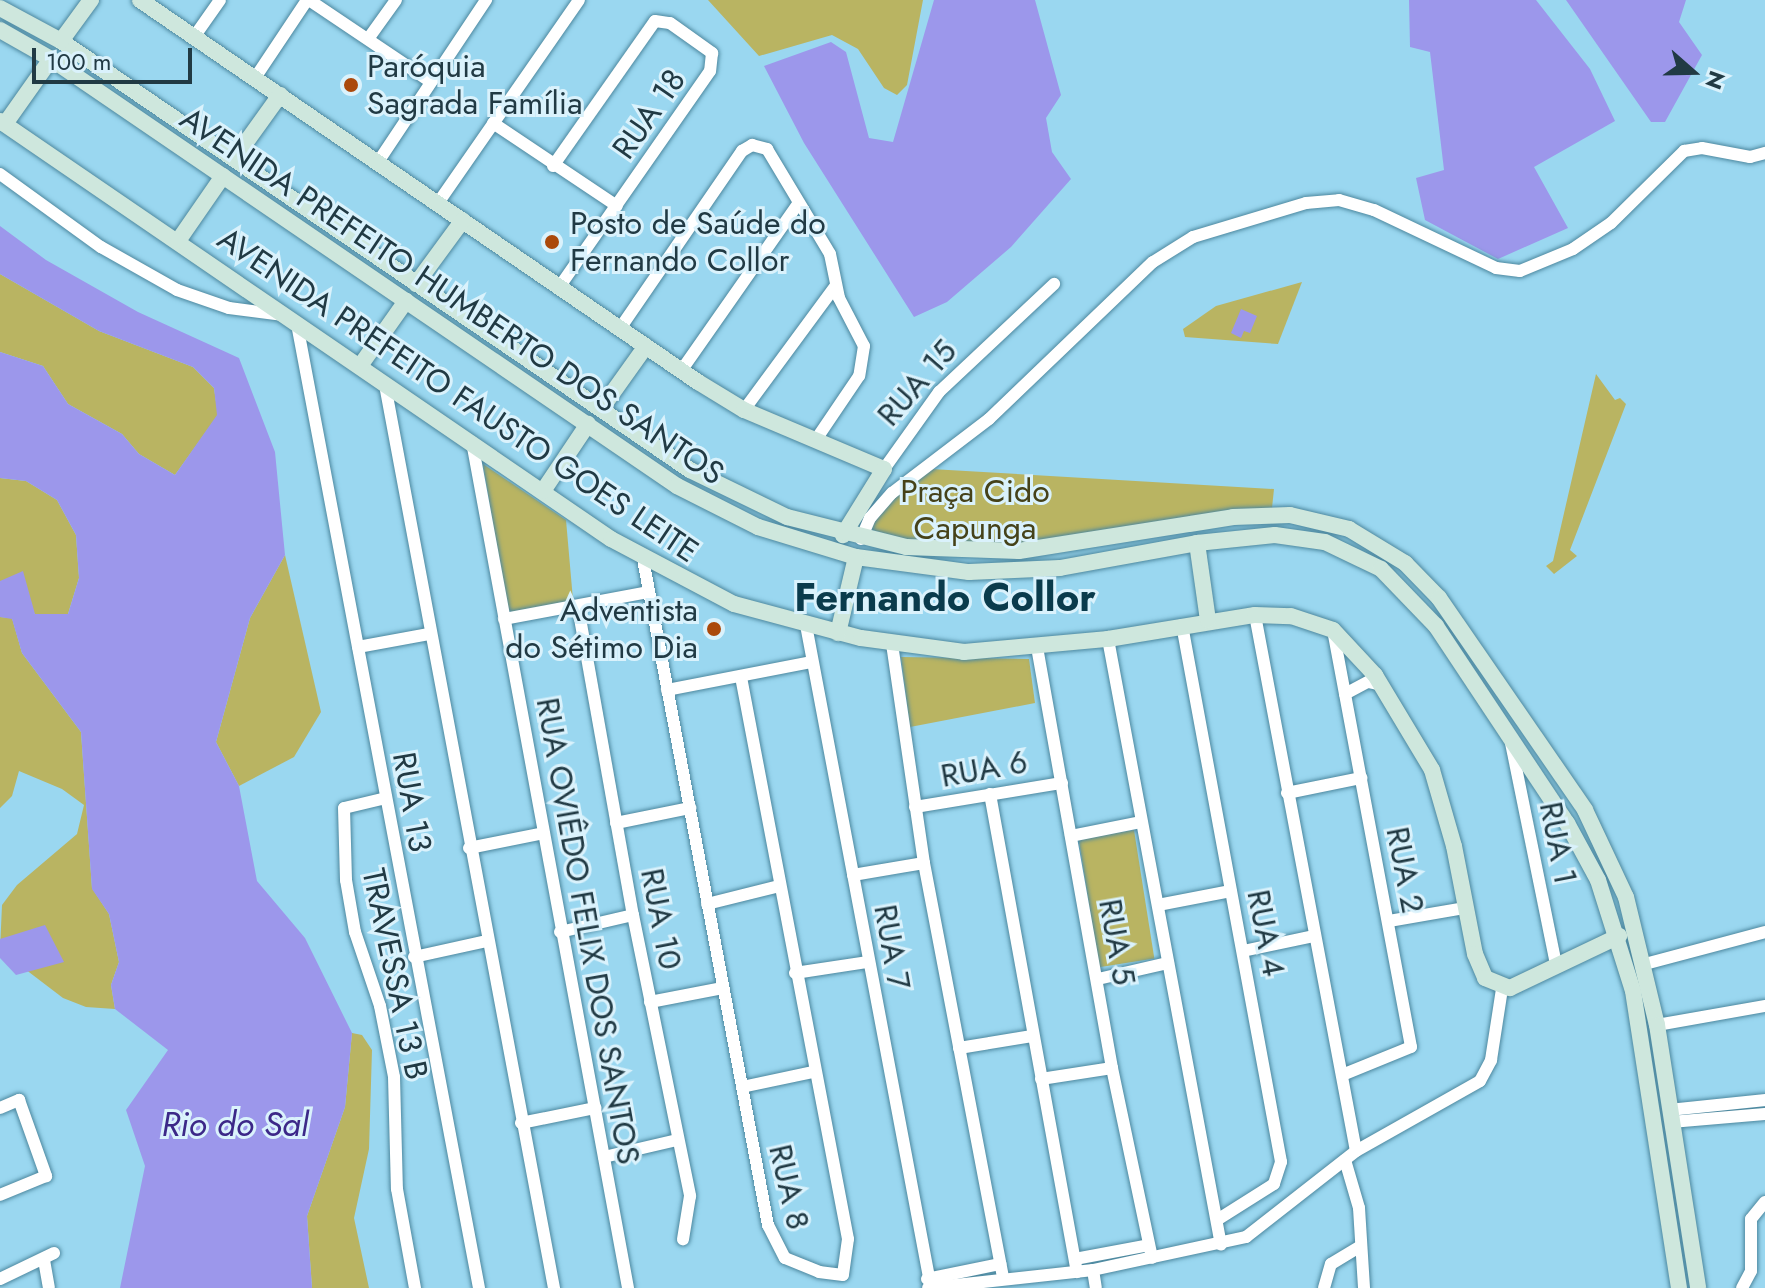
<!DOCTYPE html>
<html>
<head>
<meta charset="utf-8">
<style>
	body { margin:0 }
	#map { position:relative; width:1765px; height:1288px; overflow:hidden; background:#9ad7f0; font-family:Jost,sans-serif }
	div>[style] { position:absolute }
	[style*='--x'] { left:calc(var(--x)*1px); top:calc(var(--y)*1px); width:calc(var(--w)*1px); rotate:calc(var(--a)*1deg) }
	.green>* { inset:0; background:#b9b462; transform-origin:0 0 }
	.water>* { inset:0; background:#9c97eb }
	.roads { filter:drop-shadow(0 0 2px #4d889f) drop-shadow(0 0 2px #4d889f) }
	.street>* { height:12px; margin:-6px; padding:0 6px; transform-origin:6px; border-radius:6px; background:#fff }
	.secondary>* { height:16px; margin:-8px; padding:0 8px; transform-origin:8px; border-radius:8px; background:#cee7dd }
	.dots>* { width:22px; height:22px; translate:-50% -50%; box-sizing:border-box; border:4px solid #daf2fc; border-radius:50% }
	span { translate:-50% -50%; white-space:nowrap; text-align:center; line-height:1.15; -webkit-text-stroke:6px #daf2fc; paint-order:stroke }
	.poi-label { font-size:32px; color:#213a44 }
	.left { translate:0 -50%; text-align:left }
	.right { translate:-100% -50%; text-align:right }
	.street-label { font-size:32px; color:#213a44 }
	.park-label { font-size:32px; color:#454219 }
	.water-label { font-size:34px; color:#3c2888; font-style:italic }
	.district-label { font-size:40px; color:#0a3b4c; font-weight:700 }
	.north { position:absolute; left:1653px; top:32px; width:80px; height:80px; -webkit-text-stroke:6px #daf2fc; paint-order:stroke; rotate:110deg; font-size:22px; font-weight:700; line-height:32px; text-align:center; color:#213a44 }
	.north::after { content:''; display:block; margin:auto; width:28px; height:36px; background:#213a44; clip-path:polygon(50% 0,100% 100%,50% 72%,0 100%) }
	.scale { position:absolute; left:32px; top:48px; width:160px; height:36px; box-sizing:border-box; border:4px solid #213a44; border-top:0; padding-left:10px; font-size:24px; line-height:28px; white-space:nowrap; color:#213a44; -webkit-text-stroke:6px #daf2fc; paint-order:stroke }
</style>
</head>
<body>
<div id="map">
	<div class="green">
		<i style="clip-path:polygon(708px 0,923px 0,907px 85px,897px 95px,884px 88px,858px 49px,832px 35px,759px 56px)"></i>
		<i style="clip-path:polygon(0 274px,99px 331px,193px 367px,214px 388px,218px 415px,175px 475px,139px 454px,122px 434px,68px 404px,43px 366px,0 352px)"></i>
		<i style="clip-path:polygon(1302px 282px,1278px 344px,1185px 337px,1183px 329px,1216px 306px)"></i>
		<i style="clip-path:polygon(1596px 374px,1615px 400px,1620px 398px,1626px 404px,1570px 550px,1577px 556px,1554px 574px,1546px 566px,1553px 561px)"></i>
		<i style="clip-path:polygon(483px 464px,566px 520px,573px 600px,508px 614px)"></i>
		<i style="clip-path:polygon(931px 469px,1274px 489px,1272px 508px,1019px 547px,921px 543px,856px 526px,896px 490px)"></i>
		<i style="clip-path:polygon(0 478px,26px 481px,57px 500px,76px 535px,79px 578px,68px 614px,35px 614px,0 581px)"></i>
		<i style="clip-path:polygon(285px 555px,321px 712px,294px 757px,239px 786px,216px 742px,250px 618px)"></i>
		<i style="clip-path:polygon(0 617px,12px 618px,22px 653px,81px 732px,92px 888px,109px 914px,119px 962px,111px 985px,115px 1009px,86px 1007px,63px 998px,0 950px,2px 905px,17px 885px,77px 834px,84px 805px,62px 789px,19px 771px,12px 796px,0 808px)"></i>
		<i style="clip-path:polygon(901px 657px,1029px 659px,1035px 703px,910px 727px)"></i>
		<i style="left:1134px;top:830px;width:130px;height:56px;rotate:81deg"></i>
		<i style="clip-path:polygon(352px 1033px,362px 1035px,372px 1050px,369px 1149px,354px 1218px,369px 1288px,312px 1288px,307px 1216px,345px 1107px)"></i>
	</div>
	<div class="water">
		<i style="clip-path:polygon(934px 0,1035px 0,1061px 95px,1046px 118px,1052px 152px,1071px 179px,1011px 247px,947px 302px,914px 317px,804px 143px,764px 66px,831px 42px,846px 52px,869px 138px,893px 142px)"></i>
		<i style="clip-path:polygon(1409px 0,1536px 0,1590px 69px,1615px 121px,1534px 167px,1568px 228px,1498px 259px,1425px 220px,1416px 178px,1444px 170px,1430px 52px,1410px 47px)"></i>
		<i style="clip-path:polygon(1566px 0,1686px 0,1679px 22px,1702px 55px,1665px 122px,1651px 122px)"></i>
		<i style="clip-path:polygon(0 226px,46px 260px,138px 312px,239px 358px,275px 452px,285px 555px,250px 618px,216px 742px,239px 786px,257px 881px,305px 938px,352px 1033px,345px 1107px,307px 1216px,312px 1288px,120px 1288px,145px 1166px,126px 1110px,168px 1050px,115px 1009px,111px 985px,119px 962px,109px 914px,92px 889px,81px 732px,22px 653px,12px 619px,0 617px,0 581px,23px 571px,35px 614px,68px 614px,79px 578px,76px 535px,57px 500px,26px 481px,0 478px,0 352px,43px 366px,68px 404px,122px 434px,139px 454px,175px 475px,217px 415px,214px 388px,193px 367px,99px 331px,0 274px)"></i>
		<i style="clip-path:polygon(1241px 309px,1257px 316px,1250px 333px,1244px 331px,1241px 338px,1231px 333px)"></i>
		<i style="clip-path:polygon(45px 925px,64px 962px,16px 975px,0 958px,0 939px)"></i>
	</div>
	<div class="roads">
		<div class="street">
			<i style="--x:309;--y:0;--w:147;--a:33.9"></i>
			<i style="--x:194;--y:37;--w:45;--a:-54.9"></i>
			<i style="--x:368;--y:39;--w:48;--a:-54.3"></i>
			<i style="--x:255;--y:78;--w:94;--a:-56.3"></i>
			<i style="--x:493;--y:123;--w:149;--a:33.8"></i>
			<i style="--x:378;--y:162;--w:195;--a:-56.3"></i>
			<i style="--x:553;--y:166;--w:177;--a:-54.9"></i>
			<i style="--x:655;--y:21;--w:15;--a:8"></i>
			<i style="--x:670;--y:23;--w:52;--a:35.5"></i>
			<i style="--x:712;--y:53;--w:18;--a:96"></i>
			<i style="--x:710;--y:71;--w:262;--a:124.9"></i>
			<i style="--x:0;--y:174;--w:125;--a:35.9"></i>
			<i style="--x:101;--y:247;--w:87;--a:29.5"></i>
			<i style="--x:177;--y:290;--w:55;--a:19.1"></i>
			<i style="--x:229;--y:308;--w:53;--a:7.5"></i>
			<i style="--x:438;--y:203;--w:247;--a:-55.2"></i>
			<i style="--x:297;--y:324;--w:981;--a:79.31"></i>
			<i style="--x:621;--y:327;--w:214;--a:-55.5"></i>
			<i style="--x:742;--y:151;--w:12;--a:-31"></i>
			<i style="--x:752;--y:145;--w:16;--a:15"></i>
			<i style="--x:767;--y:149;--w:122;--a:59"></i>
			<i style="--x:830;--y:254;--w:45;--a:78.4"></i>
			<i style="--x:839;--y:298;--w:54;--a:62.5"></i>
			<i style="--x:864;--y:346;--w:30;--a:99"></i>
			<i style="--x:859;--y:376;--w:78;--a:124.1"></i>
			<i style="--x:681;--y:371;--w:204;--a:-55"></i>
			<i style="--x:385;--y:385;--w:919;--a:79.4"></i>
			<i style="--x:744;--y:410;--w:155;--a:-53.6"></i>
			<i style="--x:472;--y:442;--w:860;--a:79.55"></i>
			<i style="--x:884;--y:469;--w:95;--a:-54.5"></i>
			<i style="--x:939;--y:392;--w:158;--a:-43.2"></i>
			<i style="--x:861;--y:539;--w:23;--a:-67"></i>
			<i style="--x:870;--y:518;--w:33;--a:-49"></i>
			<i style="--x:892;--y:493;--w:122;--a:-37.3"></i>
			<i style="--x:989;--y:419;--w:227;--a:-43.8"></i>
			<i style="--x:1153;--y:262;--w:47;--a:-32"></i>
			<i style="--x:1193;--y:237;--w:118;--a:-16.7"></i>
			<i style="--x:1306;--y:203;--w:33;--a:-5"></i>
			<i style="--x:1339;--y:200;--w:36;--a:16"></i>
			<i style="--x:1374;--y:210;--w:135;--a:25.4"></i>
			<i style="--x:1496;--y:268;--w:24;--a:7"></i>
			<i style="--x:1520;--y:271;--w:57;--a:-22.5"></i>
			<i style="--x:1573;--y:249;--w:46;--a:-34.4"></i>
			<i style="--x:1611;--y:223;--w:103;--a:-44.6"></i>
			<i style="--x:1684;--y:151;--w:18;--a:-9"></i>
			<i style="--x:1702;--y:148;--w:49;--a:10.6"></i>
			<i style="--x:1750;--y:157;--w:16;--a:-15"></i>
			<i style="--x:643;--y:559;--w:678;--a:79.37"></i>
			<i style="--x:768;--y:1225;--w:37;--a:63"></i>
			<i style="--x:785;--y:1258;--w:37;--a:22"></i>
			<i style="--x:819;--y:1272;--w:24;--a:7"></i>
			<i style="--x:578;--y:607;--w:313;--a:79.9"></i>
			<i style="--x:633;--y:915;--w:287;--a:78.5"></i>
			<i style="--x:690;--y:1196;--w:44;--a:99.2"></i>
			<i style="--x:1255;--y:615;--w:545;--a:79.33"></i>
			<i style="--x:504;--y:619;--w:147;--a:-10.6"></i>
			<i style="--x:806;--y:625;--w:675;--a:79.32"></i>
			<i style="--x:1182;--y:625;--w:546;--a:79.55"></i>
			<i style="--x:1281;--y:1162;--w:23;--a:108"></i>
			<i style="--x:1274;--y:1184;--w:67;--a:147.7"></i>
			<i style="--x:1333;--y:630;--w:424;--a:79.4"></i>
			<i style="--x:1411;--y:1047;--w:74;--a:157.9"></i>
			<i style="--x:1108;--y:639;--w:616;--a:79.44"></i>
			<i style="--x:892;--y:644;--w:221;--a:81.7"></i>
			<i style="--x:924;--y:863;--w:423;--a:79.2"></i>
			<i style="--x:358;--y:647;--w:72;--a:-10.4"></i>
			<i style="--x:1037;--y:647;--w:428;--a:79.9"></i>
			<i style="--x:1112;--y:1068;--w:194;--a:78.1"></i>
			<i style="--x:741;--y:677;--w:572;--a:79.22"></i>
			<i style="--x:848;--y:1239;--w:36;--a:98"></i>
			<i style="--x:667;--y:690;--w:147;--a:-11"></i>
			<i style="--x:1345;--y:694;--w:26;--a:-28"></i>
			<i style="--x:1368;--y:682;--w:14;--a:12"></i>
			<i style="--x:1511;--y:743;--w:227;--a:78.5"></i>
			<i style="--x:1287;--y:793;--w:76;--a:-11.5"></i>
			<i style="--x:990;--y:794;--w:486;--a:79.7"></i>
			<i style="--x:386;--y:798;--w:43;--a:166.6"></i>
			<i style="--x:344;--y:808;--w:72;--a:88.4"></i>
			<i style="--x:346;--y:880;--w:53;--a:80.2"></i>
			<i style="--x:355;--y:932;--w:78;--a:71.3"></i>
			<i style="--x:380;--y:1006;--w:72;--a:78.8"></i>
			<i style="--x:394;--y:1077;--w:112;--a:88.5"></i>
			<i style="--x:397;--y:1189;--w:101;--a:79.7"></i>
			<i style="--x:915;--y:807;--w:149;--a:-9.3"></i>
			<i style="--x:616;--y:823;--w:76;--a:-11.5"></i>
			<i style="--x:1071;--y:836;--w:71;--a:-11.3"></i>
			<i style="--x:469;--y:848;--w:76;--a:-11.3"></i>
			<i style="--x:853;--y:875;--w:72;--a:-9.6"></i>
			<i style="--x:707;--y:904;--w:74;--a:-14"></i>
			<i style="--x:1158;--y:905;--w:74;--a:-10.9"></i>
			<i style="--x:1389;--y:921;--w:76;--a:-9.8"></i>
			<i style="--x:560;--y:932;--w:75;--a:-13.1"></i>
			<i style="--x:1243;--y:951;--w:73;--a:-11.9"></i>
			<i style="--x:414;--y:957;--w:75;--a:-12.4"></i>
			<i style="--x:1645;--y:964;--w:124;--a:-14.9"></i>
			<i style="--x:795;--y:973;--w:74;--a:-8.6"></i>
			<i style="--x:1098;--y:979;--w:72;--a:-12.9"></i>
			<i style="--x:650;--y:1002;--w:74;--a:-10.9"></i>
			<i style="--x:1657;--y:1025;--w:110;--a:-10"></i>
			<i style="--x:959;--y:1048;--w:74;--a:-9.3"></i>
			<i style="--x:1041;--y:1079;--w:72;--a:-8.8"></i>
			<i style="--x:742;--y:1087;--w:73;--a:-11.9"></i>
			<i style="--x:0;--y:1108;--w:21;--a:-23"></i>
			<i style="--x:19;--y:1100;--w:81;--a:70.4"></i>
			<i style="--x:46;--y:1176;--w:50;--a:157.6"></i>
			<i style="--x:1669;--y:1110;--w:97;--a:-5.9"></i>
			<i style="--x:1671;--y:1122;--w:94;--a:-4.9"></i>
			<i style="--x:521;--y:1123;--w:76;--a:-11.5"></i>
			<i style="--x:604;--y:1157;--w:75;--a:-13.1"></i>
			<i style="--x:1345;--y:1160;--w:50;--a:73.7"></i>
			<i style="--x:1359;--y:1208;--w:80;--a:86.4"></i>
			<i style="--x:1075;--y:1259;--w:75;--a:-10.7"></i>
			<i style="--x:44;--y:1260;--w:28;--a:80"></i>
			<i style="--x:1093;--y:1270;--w:18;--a:81"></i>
			<i style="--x:0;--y:1279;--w:60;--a:-25.7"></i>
			<i style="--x:927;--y:1279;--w:75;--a:-11.6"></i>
			<i style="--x:928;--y:1288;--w:166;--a:-6.2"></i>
			<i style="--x:1093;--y:1270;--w:157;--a:-12.2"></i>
			<i style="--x:1246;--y:1237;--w:140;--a:-38"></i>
			<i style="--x:1356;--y:1151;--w:142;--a:-29.4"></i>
			<i style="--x:1480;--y:1081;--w:24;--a:-62"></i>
			<i style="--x:1491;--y:1060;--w:72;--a:-81.2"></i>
			<i style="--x:1324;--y:1288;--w:25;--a:-74"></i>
			<i style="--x:1331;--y:1264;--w:35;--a:-31"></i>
			<i style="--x:1742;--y:1288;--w:19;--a:-62"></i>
			<i style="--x:1751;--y:1271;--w:52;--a:-90"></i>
			<i style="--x:1751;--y:1219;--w:22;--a:-51"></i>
		</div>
		<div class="secondary">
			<i style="--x:140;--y:0;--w:676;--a:34.4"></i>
			<i style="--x:698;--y:382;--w:54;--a:31.3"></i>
			<i style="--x:744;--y:410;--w:152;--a:22.9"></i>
			<i style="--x:884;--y:469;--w:78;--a:121.8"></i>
			<i style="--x:0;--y:8;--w:69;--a:28.4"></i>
			<i style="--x:61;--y:41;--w:761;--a:34.3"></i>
			<i style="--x:690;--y:470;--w:108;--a:25.9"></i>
			<i style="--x:787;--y:517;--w:123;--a:14.1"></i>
			<i style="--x:906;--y:547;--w:113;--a:2"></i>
			<i style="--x:1019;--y:551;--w:217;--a:-9"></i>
			<i style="--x:1233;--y:517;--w:57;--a:-2"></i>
			<i style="--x:1290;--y:515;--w:61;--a:13.3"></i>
			<i style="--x:1349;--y:529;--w:66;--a:31.3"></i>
			<i style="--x:1405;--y:563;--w:49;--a:45.8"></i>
			<i style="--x:1439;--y:598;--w:257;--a:55.4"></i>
			<i style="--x:1585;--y:810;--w:96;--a:64.8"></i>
			<i style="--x:1626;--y:897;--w:132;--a:76.4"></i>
			<i style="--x:1657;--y:1025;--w:266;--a:81.1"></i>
			<i style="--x:0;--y:30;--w:59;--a:29.6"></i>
			<i style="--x:51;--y:59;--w:758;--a:34.3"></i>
			<i style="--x:677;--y:486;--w:91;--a:26.8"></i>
			<i style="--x:758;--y:527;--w:102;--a:17"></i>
			<i style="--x:856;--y:557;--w:114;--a:7.6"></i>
			<i style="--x:969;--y:572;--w:91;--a:-2.5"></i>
			<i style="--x:1060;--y:568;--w:139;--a:-10.3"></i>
			<i style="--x:1197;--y:543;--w:78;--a:-5.9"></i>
			<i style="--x:1275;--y:535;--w:50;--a:8"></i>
			<i style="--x:1325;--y:542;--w:62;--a:25.7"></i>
			<i style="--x:1381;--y:569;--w:79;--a:46"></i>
			<i style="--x:1436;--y:626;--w:237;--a:56.4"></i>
			<i style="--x:1567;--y:823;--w:65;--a:61.5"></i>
			<i style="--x:1598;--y:880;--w:116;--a:72.5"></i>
			<i style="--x:1633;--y:991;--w:301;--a:81.2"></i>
			<i style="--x:61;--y:41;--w:51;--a:-53.8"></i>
			<i style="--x:0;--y:121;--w:740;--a:34.38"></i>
			<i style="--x:611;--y:539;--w:139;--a:27.9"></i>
			<i style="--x:734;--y:604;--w:131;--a:15"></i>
			<i style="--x:861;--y:638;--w:104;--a:7.7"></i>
			<i style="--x:964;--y:652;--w:145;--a:-5.2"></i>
			<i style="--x:1108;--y:639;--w:149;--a:-9.3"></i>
			<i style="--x:1255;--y:615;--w:36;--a:2"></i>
			<i style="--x:1291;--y:616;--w:44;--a:18.4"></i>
			<i style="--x:1333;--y:630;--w:62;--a:47"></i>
			<i style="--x:1375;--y:675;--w:111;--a:59"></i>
			<i style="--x:1432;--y:770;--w:79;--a:73.9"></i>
			<i style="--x:1454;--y:846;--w:110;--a:79"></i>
			<i style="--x:1475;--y:954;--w:26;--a:67"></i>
			<i style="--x:1485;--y:978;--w:27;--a:22"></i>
			<i style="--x:1510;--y:988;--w:121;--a:-25.5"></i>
			<i style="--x:5;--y:124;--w:80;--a:-54.7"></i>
			<i style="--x:234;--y:159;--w:79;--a:-54.3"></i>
			<i style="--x:178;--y:241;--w:79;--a:-55.3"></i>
			<i style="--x:416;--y:284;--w:79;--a:-53.7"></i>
			<i style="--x:360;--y:366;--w:80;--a:-54.7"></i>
			<i style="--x:601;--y:409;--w:77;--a:-54.5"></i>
			<i style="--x:543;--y:491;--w:81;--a:-56.1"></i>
			<i style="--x:1197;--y:543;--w:78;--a:81.9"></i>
			<i style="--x:838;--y:633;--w:78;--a:-76.7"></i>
		</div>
	</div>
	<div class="dots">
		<i style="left:351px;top:85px;background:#ab490b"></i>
		<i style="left:552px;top:242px;background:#ab490b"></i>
		<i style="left:714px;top:629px;background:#ab490b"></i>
	</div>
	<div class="poi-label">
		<span class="left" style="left:367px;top:85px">Paróquia<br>Sagrada Família</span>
		<span class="left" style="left:570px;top:242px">Posto de Saúde do<br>Fernando Collor</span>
		<span class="right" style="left:698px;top:629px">Adventista<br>do Sétimo Dia</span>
	</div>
	<div class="street-label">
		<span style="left:649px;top:114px;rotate:-55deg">RUA 18</span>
		<span style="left:452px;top:296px;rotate:34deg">AVENIDA PREFEITO HUMBERTO DOS SANTOS</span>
		<span style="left:917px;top:383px;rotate:-49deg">RUA 15</span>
		<span style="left:458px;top:395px;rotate:34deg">AVENIDA PREFEITO FAUSTO GOES LEITE</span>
		<span style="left:984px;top:769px;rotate:-10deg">RUA 6</span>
		<span style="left:412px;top:802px;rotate:80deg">RUA 13</span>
		<span style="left:1558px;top:843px;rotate:79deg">RUA 1</span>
		<span style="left:1405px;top:870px;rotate:79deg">RUA 2</span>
		<span style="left:661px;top:919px;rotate:79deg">RUA 10</span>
		<span style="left:588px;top:931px;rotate:80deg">RUA OVIÊDO FELIX DOS SANTOS</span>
		<span style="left:1266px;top:933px;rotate:79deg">RUA 4</span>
		<span style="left:1117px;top:942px;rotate:80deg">RUA 5</span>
		<span style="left:892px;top:947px;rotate:80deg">RUA 7</span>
		<span style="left:395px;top:974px;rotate:78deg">TRAVESSA 13 B</span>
		<span style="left:789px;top:1187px;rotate:77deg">RUA 8</span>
	</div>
	<div class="park-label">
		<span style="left:975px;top:510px">Praça Cido<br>Capunga</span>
	</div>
	<div class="water-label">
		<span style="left:235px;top:1125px">Rio do Sal</span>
	</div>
	<div class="district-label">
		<span style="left:945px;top:597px">Fernando Collor</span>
	</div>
	<div class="north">N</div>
	<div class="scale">100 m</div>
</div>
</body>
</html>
